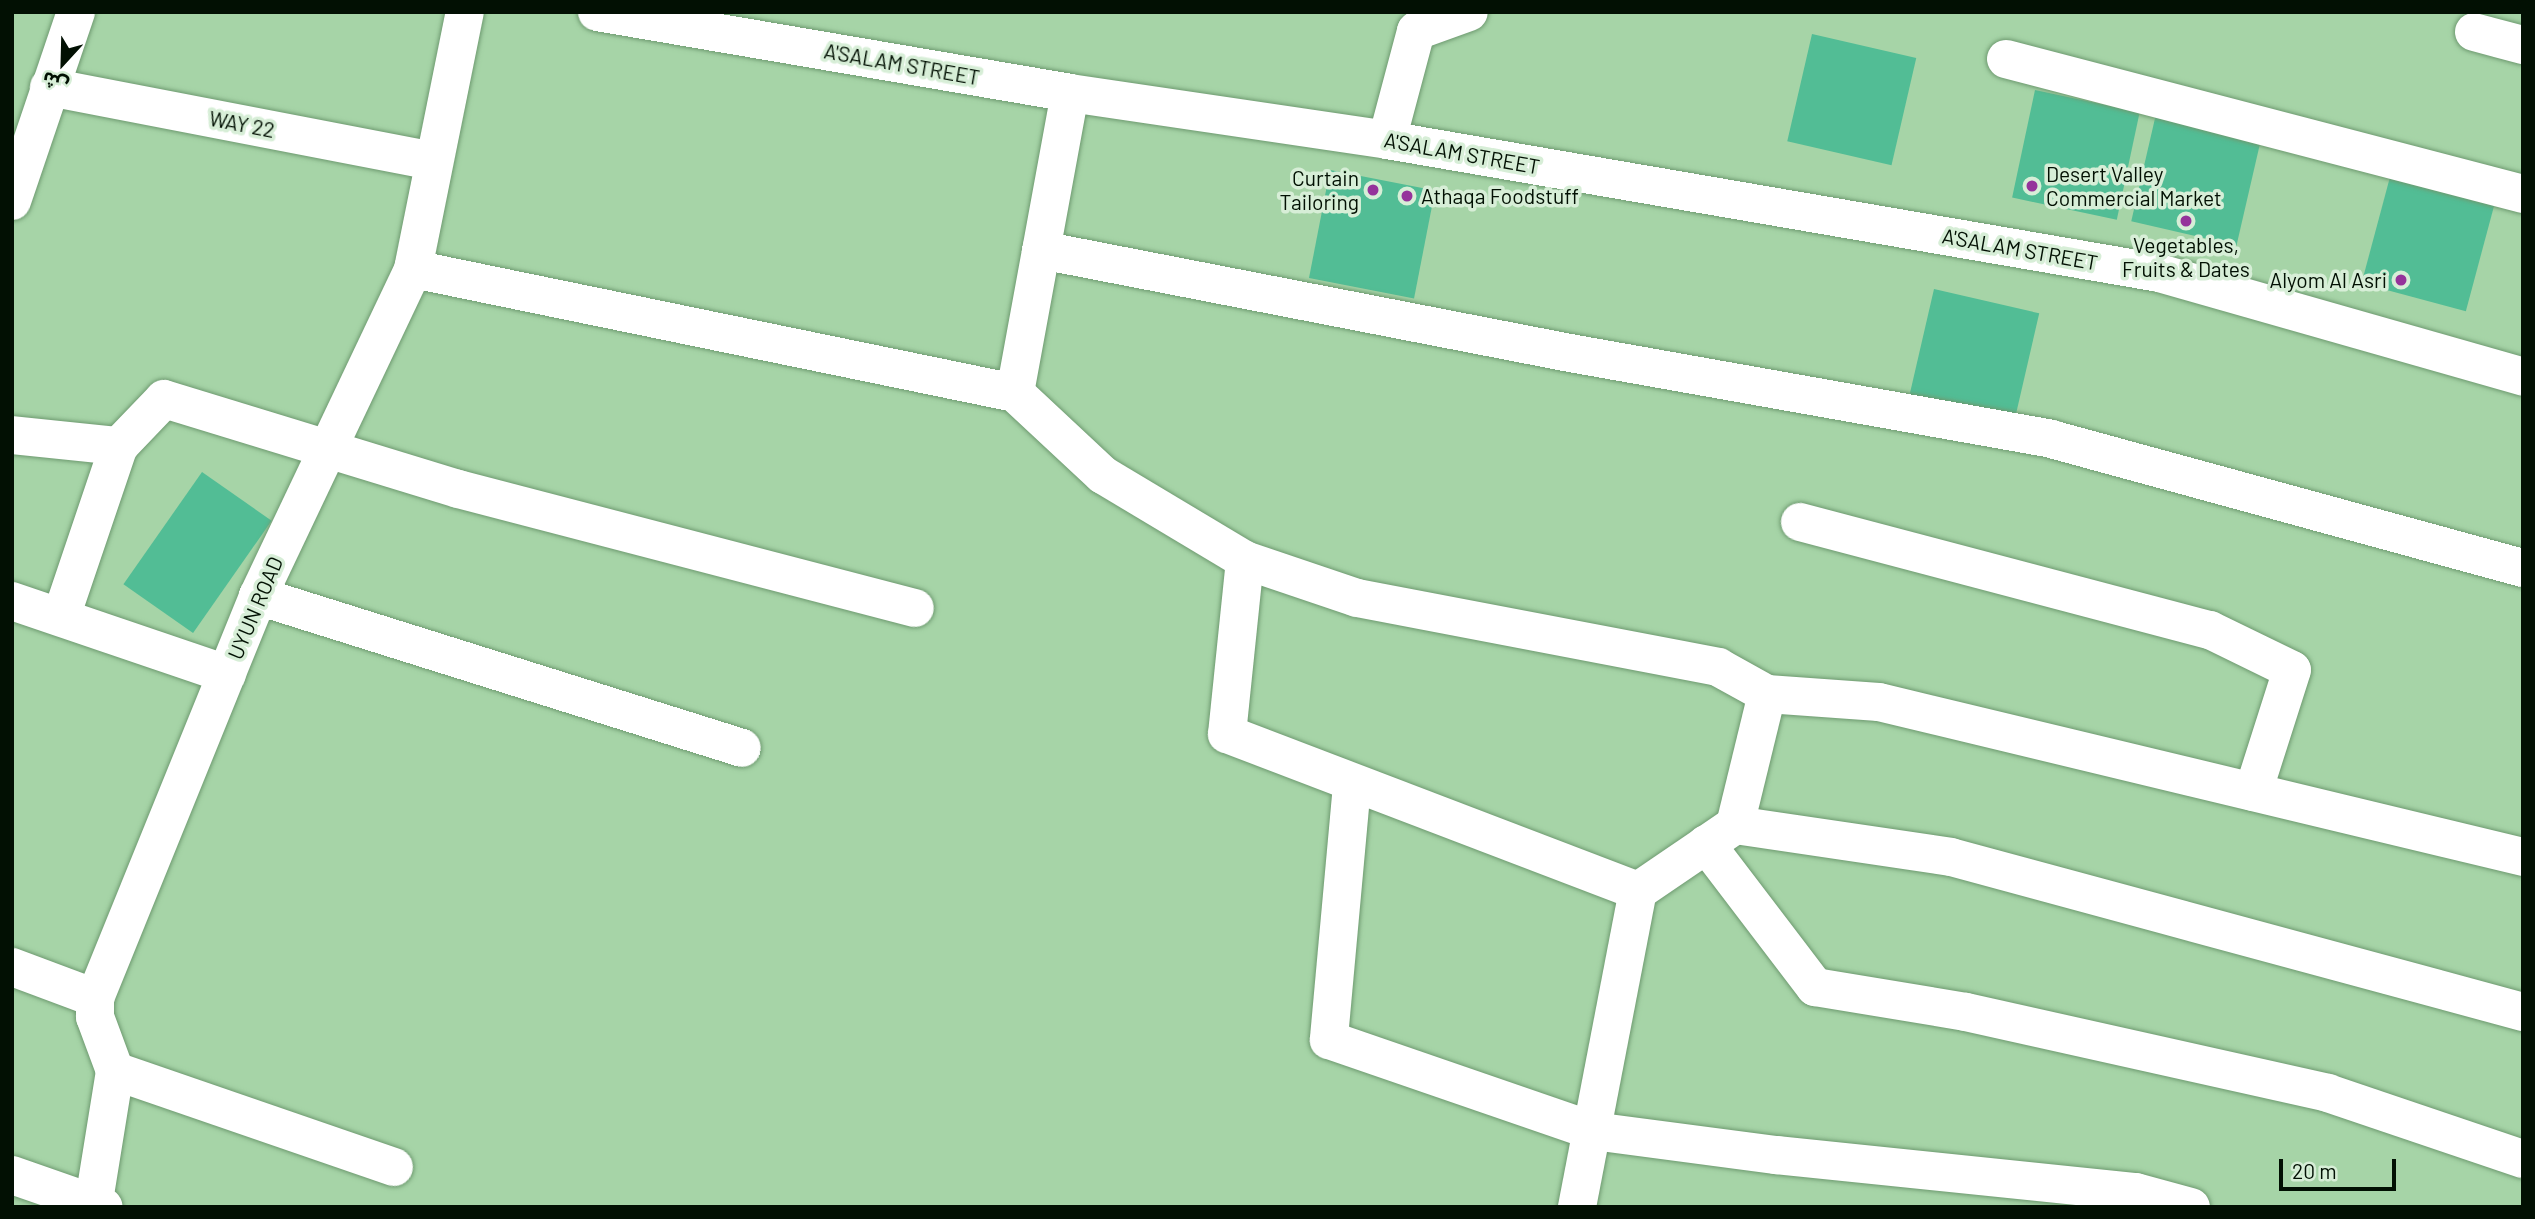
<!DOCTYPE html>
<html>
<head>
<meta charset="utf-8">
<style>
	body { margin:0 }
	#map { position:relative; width:2535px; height:1219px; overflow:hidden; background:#a6d4a7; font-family:Barlow,"Noto Sans Arabic",sans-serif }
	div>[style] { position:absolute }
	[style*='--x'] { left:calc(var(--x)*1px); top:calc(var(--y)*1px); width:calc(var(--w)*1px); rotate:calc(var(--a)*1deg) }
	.building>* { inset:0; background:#52bd95; transform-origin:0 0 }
	.roads { filter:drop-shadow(0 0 2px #6e9a70) drop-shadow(0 0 2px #6e9a70) }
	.minor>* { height:38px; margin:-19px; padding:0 19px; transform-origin:19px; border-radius:19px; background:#fff }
	.dots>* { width:19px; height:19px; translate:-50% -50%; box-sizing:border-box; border:4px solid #d7eed7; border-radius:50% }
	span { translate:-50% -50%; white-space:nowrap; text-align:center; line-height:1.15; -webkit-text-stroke:7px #d7eed7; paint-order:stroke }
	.street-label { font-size:21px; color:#021003 }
	.poi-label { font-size:21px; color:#021003 }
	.left { translate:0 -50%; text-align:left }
	.right { translate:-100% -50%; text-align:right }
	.frame { position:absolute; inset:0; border:14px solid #021003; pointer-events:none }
	.north { position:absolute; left:28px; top:28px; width:70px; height:70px; -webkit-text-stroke:5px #d7eed7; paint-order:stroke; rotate:202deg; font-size:19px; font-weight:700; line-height:28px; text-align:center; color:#021003 }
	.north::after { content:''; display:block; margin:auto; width:24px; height:32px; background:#021003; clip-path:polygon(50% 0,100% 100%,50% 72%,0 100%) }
	.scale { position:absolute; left:2279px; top:1159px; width:117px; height:32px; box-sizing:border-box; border:4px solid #021003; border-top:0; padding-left:9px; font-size:21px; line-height:24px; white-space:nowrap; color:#021003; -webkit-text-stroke:5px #d7eed7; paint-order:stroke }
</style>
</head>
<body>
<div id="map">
	<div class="building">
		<i style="left:1812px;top:34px;width:107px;height:110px;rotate:13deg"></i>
		<i style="left:2035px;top:90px;width:107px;height:110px;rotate:12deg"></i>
		<i style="left:2156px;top:114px;width:108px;height:110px;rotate:13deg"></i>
		<i style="left:1330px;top:170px;width:107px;height:110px;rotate:11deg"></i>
		<i style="left:2390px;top:177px;width:108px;height:110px;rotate:15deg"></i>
		<i style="left:1934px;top:289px;width:108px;height:110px;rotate:13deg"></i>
		<i style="left:202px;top:472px;width:85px;height:137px;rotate:35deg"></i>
	</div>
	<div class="roads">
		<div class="minor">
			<i style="--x:597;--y:12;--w:480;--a:9.7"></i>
			<i style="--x:1070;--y:93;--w:320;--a:8.4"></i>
			<i style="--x:1387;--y:140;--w:783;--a:9.77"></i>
			<i style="--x:2159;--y:273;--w:379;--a:15.9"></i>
			<i style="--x:2474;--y:32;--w:51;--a:14.9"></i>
			<i style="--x:2006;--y:59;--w:534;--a:14.63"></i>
			<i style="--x:49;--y:87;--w:392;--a:10.9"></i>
			<i style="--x:1070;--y:93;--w:305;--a:100.4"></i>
			<i style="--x:1015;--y:393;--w:120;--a:43"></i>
			<i style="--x:1103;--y:475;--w:165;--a:30.9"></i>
			<i style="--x:1245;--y:560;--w:118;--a:18.7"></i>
			<i style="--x:1357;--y:598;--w:368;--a:10.8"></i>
			<i style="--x:1718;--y:667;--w:56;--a:28.9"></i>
			<i style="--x:1767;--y:694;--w:112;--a:4.1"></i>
			<i style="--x:1879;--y:702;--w:662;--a:13.53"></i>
			<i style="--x:1387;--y:140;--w:113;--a:-75.1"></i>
			<i style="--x:1416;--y:31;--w:56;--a:-19.7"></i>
			<i style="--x:12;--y:201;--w:200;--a:-71.3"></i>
			<i style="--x:1041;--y:250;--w:539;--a:11.02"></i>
			<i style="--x:1570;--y:353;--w:489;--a:10.1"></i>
			<i style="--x:2051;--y:439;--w:489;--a:15.3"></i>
			<i style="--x:413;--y:269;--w:615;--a:11.64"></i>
			<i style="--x:12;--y:435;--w:108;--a:5.9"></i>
			<i style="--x:1800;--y:522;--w:424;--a:14.8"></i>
			<i style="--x:2210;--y:630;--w:91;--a:26"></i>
			<i style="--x:2292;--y:670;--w:128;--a:107.7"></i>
			<i style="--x:1245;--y:560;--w:175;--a:95.9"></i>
			<i style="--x:1227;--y:734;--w:440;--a:20.9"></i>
			<i style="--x:258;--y:596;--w:507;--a:17.43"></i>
			<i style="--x:12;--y:601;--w:227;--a:18.8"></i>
			<i style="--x:62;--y:614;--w:177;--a:-71.3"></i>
			<i style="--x:119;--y:446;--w:65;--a:-46.2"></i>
			<i style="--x:164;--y:399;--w:307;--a:17"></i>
			<i style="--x:458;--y:489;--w:472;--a:14.6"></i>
			<i style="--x:1352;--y:785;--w:256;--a:95.2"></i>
			<i style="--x:1329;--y:1040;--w:279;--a:19"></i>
			<i style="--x:1593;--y:1131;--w:185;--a:7.5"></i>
			<i style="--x:1776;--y:1155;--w:362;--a:5.9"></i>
			<i style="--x:2136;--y:1192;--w:57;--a:15.3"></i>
			<i style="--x:1735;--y:825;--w:218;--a:8.4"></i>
			<i style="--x:1951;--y:857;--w:593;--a:15.16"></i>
			<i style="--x:1706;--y:844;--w:180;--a:52.7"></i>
			<i style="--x:1815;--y:987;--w:153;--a:9.4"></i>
			<i style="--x:1966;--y:1012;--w:371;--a:12.6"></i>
			<i style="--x:2328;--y:1093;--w:206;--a:18.7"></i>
			<i style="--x:12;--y:967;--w:89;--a:20.5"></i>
			<i style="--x:115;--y:1071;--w:295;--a:19"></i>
			<i style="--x:12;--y:1175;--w:97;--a:19.2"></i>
			<i style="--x:93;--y:1207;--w:138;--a:-80.8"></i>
			<i style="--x:115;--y:1071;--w:58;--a:-110.3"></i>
			<i style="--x:95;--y:1017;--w:19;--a:-90"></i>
			<i style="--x:95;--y:998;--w:434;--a:-67.9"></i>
			<i style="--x:258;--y:596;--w:362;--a:-64.6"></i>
			<i style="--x:413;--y:269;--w:262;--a:-78.6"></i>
			<i style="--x:1577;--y:1207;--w:322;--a:-79.1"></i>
			<i style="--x:1638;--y:891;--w:117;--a:-34.2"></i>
			<i style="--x:1735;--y:825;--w:135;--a:-76.3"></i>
		</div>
	</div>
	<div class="dots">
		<i style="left:2032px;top:186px;background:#95339b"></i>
		<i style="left:1373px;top:190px;background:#95339b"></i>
		<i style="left:1407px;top:196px;background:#95339b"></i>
		<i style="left:2186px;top:221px;background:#95339b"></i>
		<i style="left:2401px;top:280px;background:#95339b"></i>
	</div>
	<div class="street-label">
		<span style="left:902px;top:64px;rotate:10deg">A'SALAM STREET</span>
		<span style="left:242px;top:124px;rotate:11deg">WAY 22</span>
		<span style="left:1462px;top:153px;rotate:10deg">A'SALAM STREET</span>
		<span style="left:2020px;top:249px;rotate:10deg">A'SALAM STREET</span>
		<span style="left:255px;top:608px;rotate:-67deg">UYUN ROAD</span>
	</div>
	<div class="poi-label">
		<span class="left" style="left:2046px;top:186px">Desert Valley<br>Commercial Market</span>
		<span class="right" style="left:1359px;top:190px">Curtain<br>Tailoring</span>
		<span class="left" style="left:1421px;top:196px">Athaqa Foodstuff</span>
		<span style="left:2186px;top:257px">Vegetables,<br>Fruits &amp; Dates</span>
		<span class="right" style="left:2387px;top:280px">Alyom Al Asri</span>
	</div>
	<div class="frame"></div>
	<div class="north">ش</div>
	<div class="scale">20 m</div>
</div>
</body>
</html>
